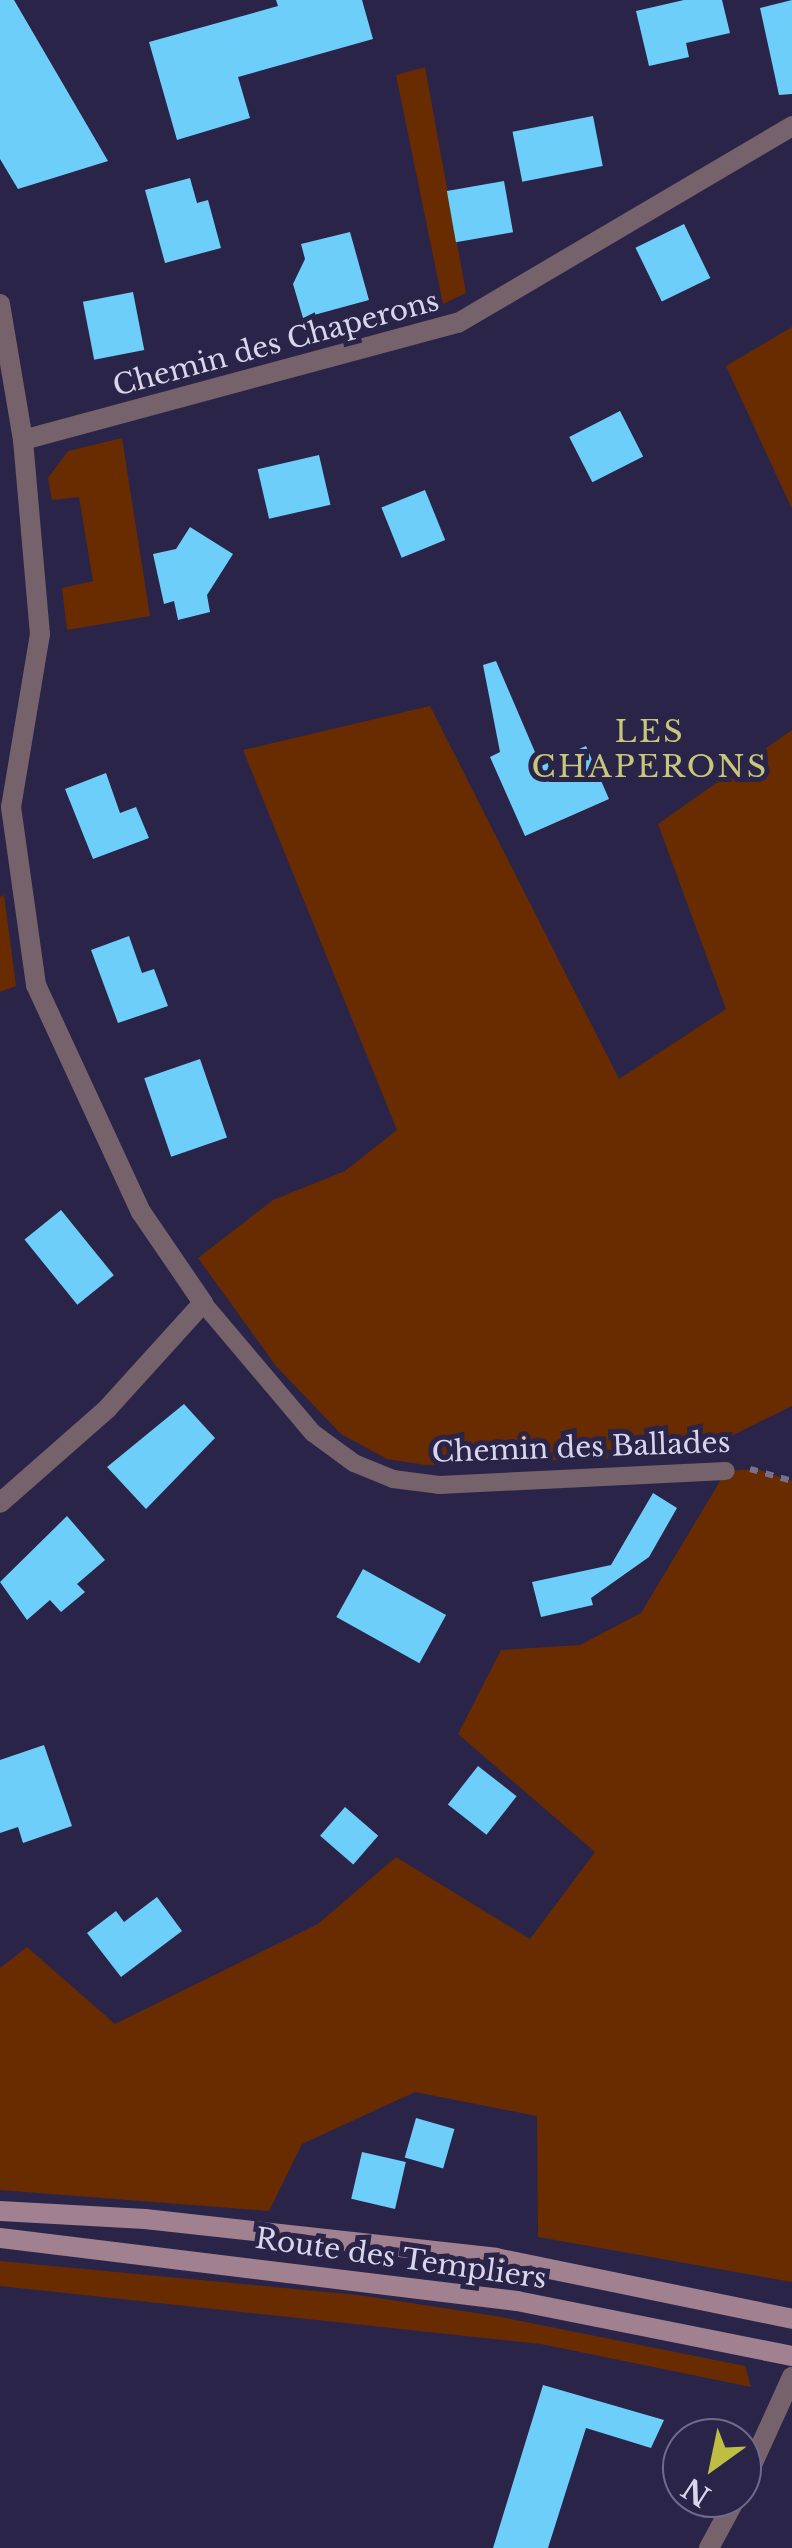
<!DOCTYPE html>
<html>
<head>
<meta charset="utf-8">
<style>
	body { margin:0 }
	#map { position:relative; width:792px; height:2548px; overflow:hidden; background:#2a2448; font-family:"Libre Baskerville",serif }
	div>[style] { position:absolute }
	[style*='--x'] { left:calc(var(--x)*1px); top:calc(var(--y)*1px); width:calc(var(--w)*1px); rotate:calc(var(--a)*1deg) }
	.green>* { inset:0; background:#682c00 }
	.building>* { inset:0; background:#6dcefa; transform-origin:0 0 }
	.path>* { height:6px; margin-top:-3px; transform-origin:0; background:repeating-linear-gradient(90deg,#75708f 0 8px,transparent 0 16px) }
	.service>* { height:18px; margin:-9px; padding:0 9px; transform-origin:9px; border-radius:9px; background:#76626b }
	.minor>* { height:20px; margin:-10px; padding:0 10px; transform-origin:10px; border-radius:10px; background:#76626b }
	.secondary>* { height:20px; margin:-10px; padding:0 10px; transform-origin:10px; border-radius:10px; background:#a18190 }
	span { translate:-50% -50%; white-space:nowrap; text-align:center; line-height:1.15; -webkit-text-stroke:10px #2a2448; paint-order:stroke }
	.street-label { font-size:28px; color:#d8d6ed }
	.neighbourhood-label { font-size:30px; color:#c6c77a; letter-spacing:2.5px }
	.north { position:absolute; left:662px; top:2418px; width:100px; height:100px; box-sizing:border-box; background:#2a2448; border:2px solid #706b8a; border-radius:50%; rotate:213deg; font-size:28px; font-weight:700; line-height:40px; text-align:center; color:#d8d6ed }
	.north::after { content:''; display:block; margin:auto; width:35px; height:45px; background:#bebe42; clip-path:polygon(50% 0,100% 100%,50% 72%,0 100%) }
</style>
</head>
<body>
<div id="map">
	<div class="green">
		<i style="clip-path:polygon(425px 67px,466px 293px,443px 304px,396px 75px)"></i>
		<i style="clip-path:polygon(792px 327px,792px 509px,726px 366px)"></i>
		<i style="clip-path:polygon(122px 438px,150px 616px,67px 630px,62px 588px,93px 581px,79px 497px,52px 500px,48px 478px,68px 451px)"></i>
		<i style="clip-path:polygon(430px 706px,619px 1079px,726px 1009px,658px 824px,792px 730px,792px 1406px,693px 1455px,426px 1465px,387px 1459px,341px 1434px,276px 1366px,198px 1258px,273px 1200px,345px 1171px,397px 1130px,243px 750px)"></i>
		<i style="clip-path:polygon(4px 895px,16px 986px,0 992px,0 897px)"></i>
		<i style="clip-path:polygon(757px 1469px,792px 1481px,792px 2282px,538px 2237px,537px 2116px,415px 2092px,302px 2144px,269px 2211px,0 2190px,0 1968px,27px 1947px,115px 2024px,318px 1924px,396px 1857px,530px 1939px,595px 1852px,458px 1734px,501px 1650px,580px 1645px,641px 1613px,726px 1471px)"></i>
		<i style="clip-path:polygon(0 2261px,358px 2295px,496px 2316px,745px 2366px,751px 2387px,541px 2344px,0 2286px)"></i>
	</div>
	<div class="building">
		<i style="clip-path:polygon(0 0,14px 0,108px 161px,18px 189px,0 159px)"></i>
		<i style="clip-path:polygon(276px 0,362px 0,373px 39px,238px 77px,250px 118px,177px 140px,149px 42px,278px 6px)"></i>
		<i style="clip-path:polygon(684px 0,722px 0,730px 33px,686px 43px,689px 57px,649px 66px,636px 11px)"></i>
		<i style="clip-path:polygon(792px 0,792px 94px,779px 95px,760px 8px)"></i>
		<i style="left:593px;top:116px;width:51px;height:82px;rotate:79deg"></i>
		<i style="clip-path:polygon(190px 178px,197px 203px,208px 200px,221px 248px,165px 263px,145px 190px)"></i>
		<i style="left:504px;top:181px;width:52px;height:58px;rotate:80deg"></i>
		<i style="left:684px;top:224px;width:60px;height:54px;rotate:64deg"></i>
		<i style="clip-path:polygon(350px 232px,369px 300px,303px 318px,293px 284px,305px 259px,301px 244px)"></i>
		<i style="left:133px;top:292px;width:59px;height:51px;rotate:79deg"></i>
		<i style="left:620px;top:411px;width:51px;height:57px;rotate:63deg"></i>
		<i style="left:319px;top:455px;width:51px;height:63px;rotate:77deg"></i>
		<i style="left:425px;top:490px;width:54px;height:47px;rotate:68deg"></i>
		<i style="clip-path:polygon(190px 527px,233px 554px,207px 595px,210px 612px,178px 620px,174px 601px,164px 604px,153px 554px,176px 549px)"></i>
		<i style="clip-path:polygon(496px 661px,541px 766px,586px 746px,609px 799px,525px 836px,490px 757px,500px 752px,483px 665px)"></i>
		<i style="clip-path:polygon(106px 773px,120px 813px,136px 807px,149px 838px,93px 859px,65px 789px)"></i>
		<i style="clip-path:polygon(129px 936px,142px 973px,154px 969px,168px 1006px,118px 1023px,91px 950px)"></i>
		<i style="left:200px;top:1059px;width:83px;height:59px;rotate:71deg"></i>
		<i style="left:61px;top:1210px;width:84px;height:47px;rotate:51deg"></i>
		<i style="clip-path:polygon(184px 1404px,215px 1438px,146px 1509px,107px 1467px)"></i>
		<i style="clip-path:polygon(653px 1493px,677px 1508px,649px 1557px,591px 1598px,593px 1605px,541px 1617px,532px 1582px,611px 1565px)"></i>
		<i style="clip-path:polygon(67px 1516px,105px 1560px,77px 1584px,85px 1592px,61px 1612px,50px 1600px,27px 1620px,0 1582px)"></i>
		<i style="left:363px;top:1569px;width:95px;height:55px;rotate:29deg"></i>
		<i style="clip-path:polygon(44px 1745px,72px 1826px,23px 1843px,18px 1827px,0 1833px,0 1760px)"></i>
		<i style="left:478px;top:1766px;width:49px;height:49px;rotate:38deg"></i>
		<i style="left:345px;top:1807px;width:44px;height:38px;rotate:41deg"></i>
		<i style="clip-path:polygon(157px 1897px,182px 1931px,121px 1977px,87px 1933px,116px 1911px,124px 1922px)"></i>
		<i style="left:416px;top:2118px;width:40px;height:41px;rotate:16deg"></i>
		<i style="left:362px;top:2152px;width:45px;height:48px;rotate:13deg"></i>
		<i style="clip-path:polygon(543px 2385px,664px 2420px,651px 2448px,586px 2428px,548px 2548px,493px 2548px)"></i>
	</div>
	<div class="path">
		<i style="--x:750;--y:1469;--w:44;--a:15.9"></i>
	</div>
	<div class="service">
		<i style="--x:203;--y:1303;--w:170;--a:49.8"></i>
		<i style="--x:313;--y:1433;--w:51;--a:36.2"></i>
		<i style="--x:354;--y:1463;--w:42;--a:22.3"></i>
		<i style="--x:393;--y:1479;--w:46;--a:7.4"></i>
		<i style="--x:439;--y:1485;--w:287;--a:-2.8"></i>
	</div>
	<div class="minor">
		<i style="--x:0;--y:304;--w:138;--a:80.4"></i>
		<i style="--x:23;--y:440;--w:195;--a:85"></i>
		<i style="--x:40;--y:634;--w:175;--a:99.5"></i>
		<i style="--x:11;--y:807;--w:180;--a:82"></i>
		<i style="--x:36;--y:985;--w:250;--a:65.2"></i>
		<i style="--x:141;--y:1212;--w:110;--a:55.7"></i>
		<i style="--x:203;--y:1303;--w:143;--a:132.2"></i>
		<i style="--x:107;--y:1409;--w:142;--a:138.7"></i>
		<i style="--x:23;--y:440;--w:450;--a:-15.1"></i>
		<i style="--x:458;--y:323;--w:388;--a:-30.5"></i>
		<i style="--x:742;--y:2487;--w:121;--a:-65.6"></i>
		<i style="--x:709;--y:2548;--w:57;--a:-61.6"></i>
	</div>
	<div class="secondary">
		<i style="--x:0;--y:2211;--w:145;--a:3.2"></i>
		<i style="--x:145;--y:2219;--w:353;--a:6.3"></i>
		<i style="--x:496;--y:2258;--w:302;--a:11.6"></i>
		<i style="--x:0;--y:2238;--w:521;--a:6.95"></i>
		<i style="--x:517;--y:2301;--w:280;--a:11.3"></i>
	</div>
	<div class="street-label">
		<span style="left:276px;top:344px;rotate:-15deg">Chemin des Chaperons</span>
		<span style="left:581px;top:1448px;rotate:-2deg">Chemin des Ballades</span>
		<span style="left:401px;top:2259px;rotate:8deg">Route des Templiers</span>
	</div>
	<div class="neighbourhood-label">
		<span style="left:650px;top:749px">LES<br>CHAPERONS</span>
	</div>
	<div class="north">N</div>
</div>
</body>
</html>
